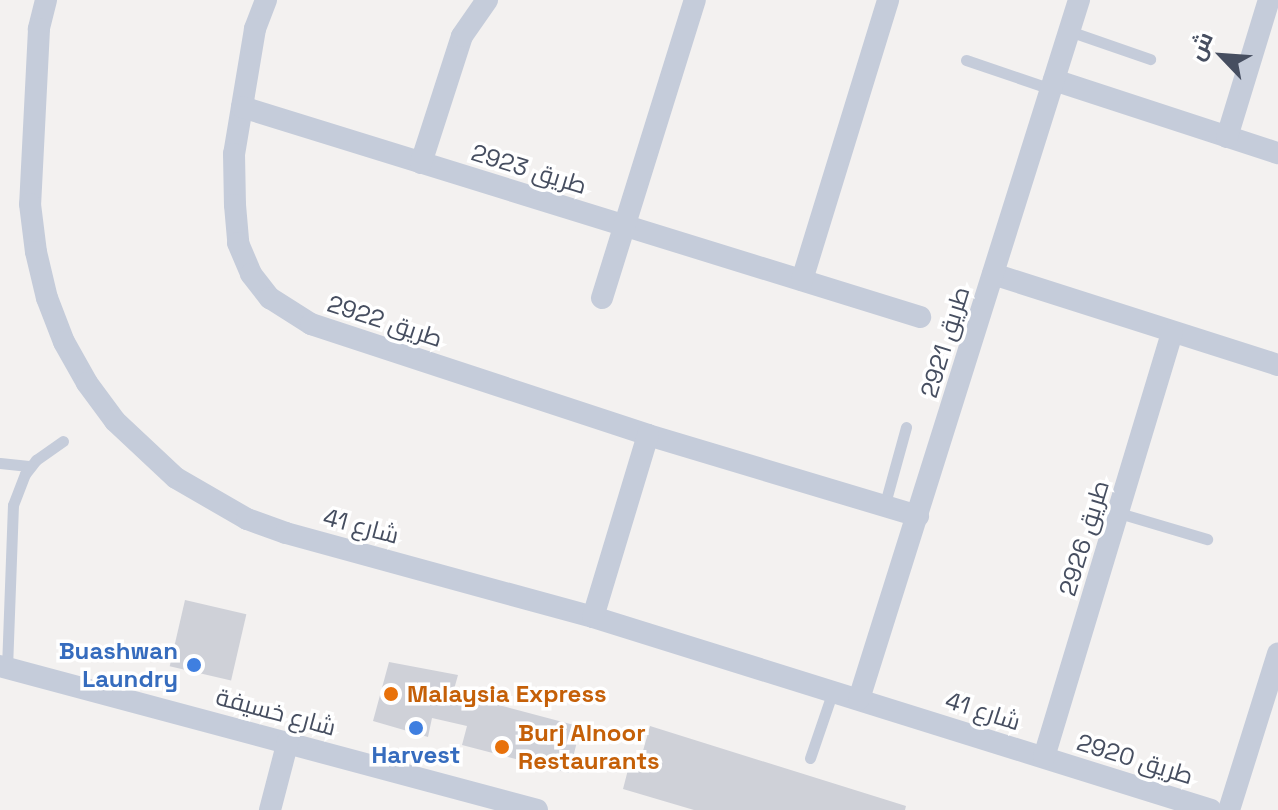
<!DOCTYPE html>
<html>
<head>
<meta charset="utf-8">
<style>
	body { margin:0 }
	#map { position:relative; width:1278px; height:810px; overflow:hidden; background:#f3f1f0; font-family:"Space Grotesk",Cairo,sans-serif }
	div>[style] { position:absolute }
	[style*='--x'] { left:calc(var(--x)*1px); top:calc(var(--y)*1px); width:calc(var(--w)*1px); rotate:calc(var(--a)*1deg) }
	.building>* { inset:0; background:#cfd1d8; transform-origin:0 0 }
	.lane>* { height:11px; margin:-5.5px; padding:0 5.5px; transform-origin:5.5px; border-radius:5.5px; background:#c5ccda }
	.street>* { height:22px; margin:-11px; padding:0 11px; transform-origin:11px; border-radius:11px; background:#c5ccda }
	.dots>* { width:22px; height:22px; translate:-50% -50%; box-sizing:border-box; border:4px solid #fff; border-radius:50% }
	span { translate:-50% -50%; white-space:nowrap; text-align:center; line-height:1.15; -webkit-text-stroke:7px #fff; paint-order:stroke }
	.street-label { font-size:24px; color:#464e60 }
	.shop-label { font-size:24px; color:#366cbe; font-weight:700 }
	.right { translate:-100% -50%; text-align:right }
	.food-label { font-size:24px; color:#c56008; font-weight:700 }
	.left { translate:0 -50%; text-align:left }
	.north { position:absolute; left:1182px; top:16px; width:80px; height:80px; -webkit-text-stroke:6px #fff; paint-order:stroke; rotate:295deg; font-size:22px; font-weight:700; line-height:32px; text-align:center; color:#464e60 }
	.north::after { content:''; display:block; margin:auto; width:28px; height:36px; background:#464e60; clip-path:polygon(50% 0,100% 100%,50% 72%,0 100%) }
</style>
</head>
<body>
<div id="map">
	<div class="building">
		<i style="left:185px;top:600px;width:63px;height:68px;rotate:13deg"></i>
		<i style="clip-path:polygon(389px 662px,458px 675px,453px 693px,574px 725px,572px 732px,579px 734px,569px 773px,462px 745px,467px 726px,432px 718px,428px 737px,373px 721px)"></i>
		<i style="clip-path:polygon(650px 726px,906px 806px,905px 810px,694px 810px,623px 789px,630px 762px,639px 765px)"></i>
	</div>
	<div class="lane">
		<i style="--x:1069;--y:31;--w:86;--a:19.1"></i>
		<i style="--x:966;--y:60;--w:90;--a:18.8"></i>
		<i style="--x:0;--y:463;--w:31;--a:6"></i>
		<i style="--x:884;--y:507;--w:83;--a:-74.6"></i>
		<i style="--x:1119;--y:513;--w:92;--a:16.5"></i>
		<i style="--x:7;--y:668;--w:163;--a:-87.9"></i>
		<i style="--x:13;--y:505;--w:33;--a:-69"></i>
		<i style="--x:25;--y:474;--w:18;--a:-52"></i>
		<i style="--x:36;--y:460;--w:33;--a:-35"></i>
		<i style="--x:810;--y:758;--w:71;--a:-71.1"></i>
	</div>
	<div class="street">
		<i style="--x:46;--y:0;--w:30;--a:104"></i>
		<i style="--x:39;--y:29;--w:175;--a:92.9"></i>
		<i style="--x:30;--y:204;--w:48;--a:82.9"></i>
		<i style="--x:36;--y:252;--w:47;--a:76.6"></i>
		<i style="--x:47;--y:298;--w:47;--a:68.9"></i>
		<i style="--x:64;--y:342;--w:47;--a:60.7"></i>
		<i style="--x:87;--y:383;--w:47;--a:53.6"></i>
		<i style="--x:115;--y:421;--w:83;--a:43.1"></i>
		<i style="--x:176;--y:478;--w:82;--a:30"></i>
		<i style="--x:247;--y:519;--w:41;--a:19.7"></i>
		<i style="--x:286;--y:533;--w:318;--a:15.3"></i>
		<i style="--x:593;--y:617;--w:647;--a:17.34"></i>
		<i style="--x:266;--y:0;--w:31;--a:111"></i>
		<i style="--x:255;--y:29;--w:127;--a:99.5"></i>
		<i style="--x:234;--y:154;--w:51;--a:88.9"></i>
		<i style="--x:235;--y:205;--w:38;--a:85"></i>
		<i style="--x:238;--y:243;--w:34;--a:67"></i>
		<i style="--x:251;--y:274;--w:31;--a:52"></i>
		<i style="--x:270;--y:298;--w:49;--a:32.4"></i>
		<i style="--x:311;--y:324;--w:355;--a:18.2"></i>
		<i style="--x:648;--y:435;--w:282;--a:16.7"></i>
		<i style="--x:1054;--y:80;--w:236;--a:18.1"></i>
		<i style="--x:242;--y:107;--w:710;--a:17.21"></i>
		<i style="--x:1227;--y:137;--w:143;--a:-73"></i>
		<i style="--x:421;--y:163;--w:133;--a:-72.1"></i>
		<i style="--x:462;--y:36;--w:44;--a:-55.2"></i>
		<i style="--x:993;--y:274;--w:299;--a:17.7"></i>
		<i style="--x:802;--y:280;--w:293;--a:-72.9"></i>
		<i style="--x:602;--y:298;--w:312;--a:-72.7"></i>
		<i style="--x:593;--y:617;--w:190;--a:-73.2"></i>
		<i style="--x:0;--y:666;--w:556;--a:15.01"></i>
		<i style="--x:859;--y:699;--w:733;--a:-72.53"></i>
		<i style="--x:1044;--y:757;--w:443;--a:-73.2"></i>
		<i style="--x:270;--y:810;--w:71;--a:-75.4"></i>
		<i style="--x:1229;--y:810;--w:164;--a:-72.6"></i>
	</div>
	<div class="dots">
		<i style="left:194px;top:665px;background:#3f7fe0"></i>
		<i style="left:391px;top:694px;background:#e8710a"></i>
		<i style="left:416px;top:728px;background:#3f7fe0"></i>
		<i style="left:502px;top:747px;background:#e8710a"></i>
	</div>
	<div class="street-label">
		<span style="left:529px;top:169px;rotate:17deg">طريق 2923</span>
		<span style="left:385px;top:321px;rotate:18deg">طريق 2922</span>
		<span style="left:945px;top:342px;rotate:-73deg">طريق 2921</span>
		<span style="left:361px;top:526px;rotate:15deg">شارع 41</span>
		<span style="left:1084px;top:538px;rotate:-73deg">طريق 2926</span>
		<span style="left:983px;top:711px;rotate:18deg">شارع 41</span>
		<span style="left:276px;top:712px;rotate:15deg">شارع خسيفة</span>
		<span style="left:1135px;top:759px;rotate:17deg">طريق 2920</span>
	</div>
	<div class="shop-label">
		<span class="right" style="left:178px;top:665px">Buashwan<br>Laundry</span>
		<span style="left:416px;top:755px">Harvest</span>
	</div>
	<div class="food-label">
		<span class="left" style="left:407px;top:694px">Malaysia Express</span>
		<span class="left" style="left:518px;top:747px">Burj Alnoor<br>Restaurants</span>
	</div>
	<div class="north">ش</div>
</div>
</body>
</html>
